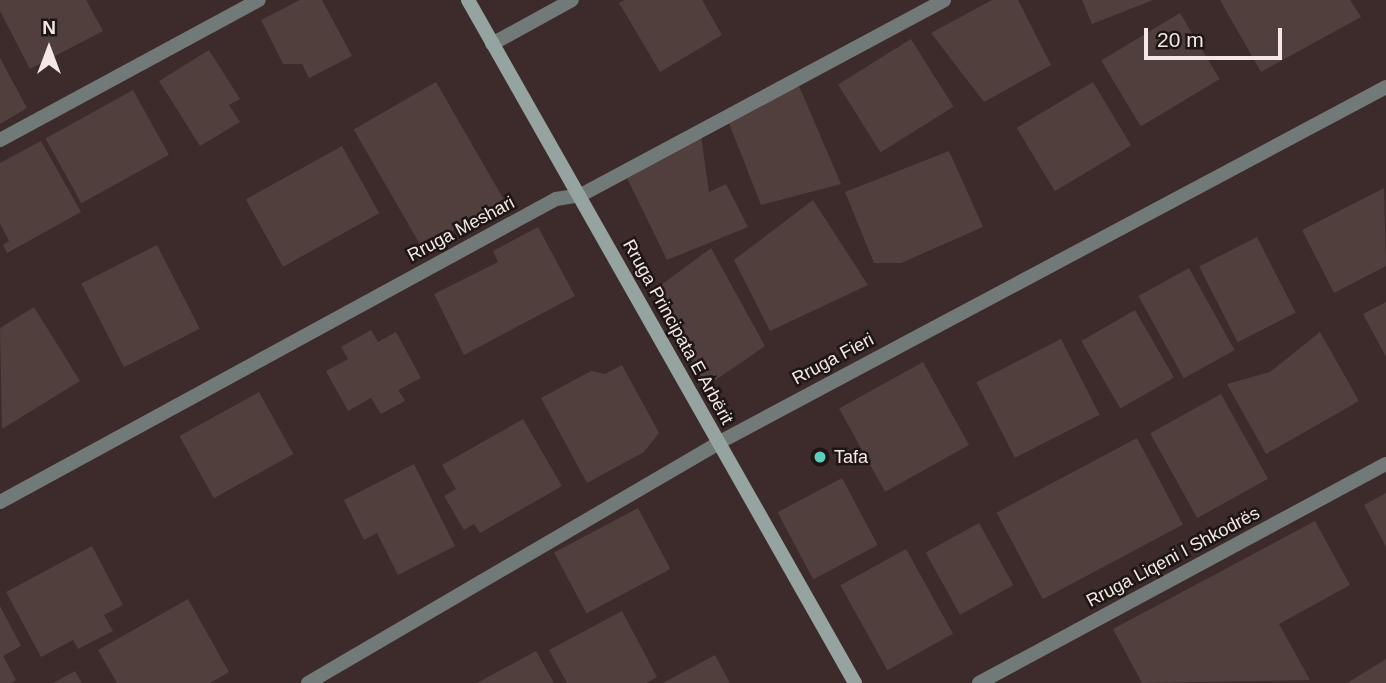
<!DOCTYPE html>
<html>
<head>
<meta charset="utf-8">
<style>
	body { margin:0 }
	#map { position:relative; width:1386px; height:683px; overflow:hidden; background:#3c2b2a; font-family:Helvetica,sans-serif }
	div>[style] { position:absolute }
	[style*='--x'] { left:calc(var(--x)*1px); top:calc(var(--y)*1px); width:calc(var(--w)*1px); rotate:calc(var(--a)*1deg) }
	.building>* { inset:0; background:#513f3d; transform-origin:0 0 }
	.street>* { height:14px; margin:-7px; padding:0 7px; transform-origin:7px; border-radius:7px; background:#717a78 }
	.secondary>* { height:14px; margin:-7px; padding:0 7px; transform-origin:7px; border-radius:7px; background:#95a4a1 }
	.dots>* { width:19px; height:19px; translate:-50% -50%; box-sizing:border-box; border:4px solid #1e1615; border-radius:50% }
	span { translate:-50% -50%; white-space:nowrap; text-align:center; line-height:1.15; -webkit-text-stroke:5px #1e1615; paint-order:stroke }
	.street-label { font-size:18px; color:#f3e8e6 }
	.poi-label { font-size:18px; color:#f3e8e6 }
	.left { translate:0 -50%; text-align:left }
	.north { position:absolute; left:14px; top:14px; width:70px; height:70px; -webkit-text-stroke:5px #1e1615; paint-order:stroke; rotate:0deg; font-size:19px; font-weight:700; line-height:28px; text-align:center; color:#f3e8e6 }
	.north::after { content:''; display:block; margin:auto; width:24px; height:32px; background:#f3e8e6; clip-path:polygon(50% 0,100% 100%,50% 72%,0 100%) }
	.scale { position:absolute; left:1144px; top:28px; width:138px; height:32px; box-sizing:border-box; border:4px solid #f3e8e6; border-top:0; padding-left:9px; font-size:21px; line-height:24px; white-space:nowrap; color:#f3e8e6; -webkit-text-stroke:5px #1e1615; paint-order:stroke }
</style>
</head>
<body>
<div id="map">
	<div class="building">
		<i style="clip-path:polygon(0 0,86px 0,103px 31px,30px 69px,0 11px)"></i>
		<i style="clip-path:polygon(300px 0,322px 0,352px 56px,309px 78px,302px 64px,283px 64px,261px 20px)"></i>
		<i style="clip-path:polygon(625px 0,702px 0,722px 35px,660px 72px,619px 3px)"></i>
		<i style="clip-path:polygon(992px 0,1018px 0,1051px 65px,984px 102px,931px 33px)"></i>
		<i style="clip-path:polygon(1082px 0,1153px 0,1092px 24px)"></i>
		<i style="clip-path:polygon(1220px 0,1350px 0,1361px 17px,1261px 72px)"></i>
		<i style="left:1180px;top:13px;width:77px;height:92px;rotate:59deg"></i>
		<i style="left:911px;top:39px;width:80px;height:86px;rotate:58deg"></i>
		<i style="clip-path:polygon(209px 50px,240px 99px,229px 105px,240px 122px,200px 146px,159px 81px)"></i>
		<i style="clip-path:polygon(0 58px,27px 108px,0 124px)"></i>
		<i style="left:436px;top:82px;width:137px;height:95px;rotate:60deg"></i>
		<i style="left:1093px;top:82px;width:74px;height:89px;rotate:59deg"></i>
		<i style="clip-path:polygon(799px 86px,841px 184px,761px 205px,727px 118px)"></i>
		<i style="left:133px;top:90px;width:74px;height:100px;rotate:61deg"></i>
		<i style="clip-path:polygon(701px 136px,709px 192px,726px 184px,748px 227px,667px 260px,627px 178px)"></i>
		<i style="clip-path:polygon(41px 141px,81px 212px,7px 253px,3px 245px,9px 241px,0 223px,0 163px)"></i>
		<i style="left:342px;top:146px;width:77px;height:110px;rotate:61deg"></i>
		<i style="clip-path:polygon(949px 151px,983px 227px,901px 263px,874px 263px,845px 192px)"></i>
		<i style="clip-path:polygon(1384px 188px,1386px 266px,1334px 293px,1302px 230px)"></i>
		<i style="clip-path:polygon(813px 200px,868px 285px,770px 331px,734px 260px)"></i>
		<i style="clip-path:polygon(538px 227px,575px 296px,464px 355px,434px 294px,498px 262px,493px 251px)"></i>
		<i style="left:1257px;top:237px;width:85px;height:65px;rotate:63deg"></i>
		<i style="left:157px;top:245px;width:94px;height:85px;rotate:63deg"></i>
		<i style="clip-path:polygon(711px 248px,765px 346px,704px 388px,653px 291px)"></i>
		<i style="left:1189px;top:268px;width:94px;height:58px;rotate:61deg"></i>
		<i style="clip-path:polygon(1386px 302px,1386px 357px,1363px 314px)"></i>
		<i style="clip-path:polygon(34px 307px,80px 381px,2px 429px,0 328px)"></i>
		<i style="left:1135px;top:310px;width:78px;height:62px;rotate:60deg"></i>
		<i style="clip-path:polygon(371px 330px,378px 342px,396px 332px,421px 378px,398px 390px,405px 401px,381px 414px,371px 398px,348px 411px,326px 371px,348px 359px,341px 347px)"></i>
		<i style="clip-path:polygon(1320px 332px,1359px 401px,1266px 454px,1227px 384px,1270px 372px)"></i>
		<i style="left:1061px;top:339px;width:85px;height:95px;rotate:63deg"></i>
		<i style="left:923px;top:362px;width:95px;height:96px;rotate:61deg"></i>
		<i style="clip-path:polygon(622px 365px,659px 433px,644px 452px,587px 483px,541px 398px,591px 371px,605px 374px)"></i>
		<i style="left:259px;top:392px;width:71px;height:91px;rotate:61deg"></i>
		<i style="left:1221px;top:394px;width:97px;height:81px;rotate:61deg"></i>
		<i style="clip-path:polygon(523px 419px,562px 486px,480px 533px,474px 524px,464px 530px,444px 496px,456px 489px,442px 465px)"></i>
		<i style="left:1137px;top:438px;width:98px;height:159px;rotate:62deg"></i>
		<i style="clip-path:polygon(414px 464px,455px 546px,398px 575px,377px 533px,364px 540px,344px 500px)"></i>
		<i style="left:842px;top:478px;width:76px;height:73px;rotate:62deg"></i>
		<i style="clip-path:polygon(1386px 493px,1386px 547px,1364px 505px)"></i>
		<i style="left:638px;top:508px;width:69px;height:95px;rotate:62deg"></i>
		<i style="clip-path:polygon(1315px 521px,1350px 585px,1279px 624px,1310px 680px,1142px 683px,1113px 629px)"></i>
		<i style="left:979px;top:523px;width:71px;height:61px;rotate:61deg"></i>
		<i style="clip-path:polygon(92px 546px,123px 605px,104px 615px,113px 631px,78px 649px,73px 640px,41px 657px,6px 592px)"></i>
		<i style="left:906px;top:549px;width:97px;height:75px;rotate:61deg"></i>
		<i style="clip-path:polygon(188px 599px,229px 672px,210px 683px,117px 683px,98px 650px)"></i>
		<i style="clip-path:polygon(0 606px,21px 646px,3px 656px,16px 680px,11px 683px,0 683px)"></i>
		<i style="clip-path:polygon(622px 611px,657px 677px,646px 683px,567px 683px,549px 650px)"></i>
		<i style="clip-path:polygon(536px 651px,554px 683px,477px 683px)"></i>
		<i style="clip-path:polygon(715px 655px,730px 683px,663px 683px)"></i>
		<i style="clip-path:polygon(1386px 659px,1386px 683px,1347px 683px)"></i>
		<i style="clip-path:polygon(75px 671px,82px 683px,53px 683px)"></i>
	</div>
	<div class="street">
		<i style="--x:492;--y:44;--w:91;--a:-28.8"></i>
		<i style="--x:0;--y:140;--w:294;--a:-28.4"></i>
		<i style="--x:0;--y:502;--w:633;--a:-28.59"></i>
		<i style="--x:556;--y:199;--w:25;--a:-9"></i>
		<i style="--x:581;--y:195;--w:412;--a:-28.2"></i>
		<i style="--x:308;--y:683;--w:475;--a:-30.3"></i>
		<i style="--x:718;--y:443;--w:757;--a:-28.05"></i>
		<i style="--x:979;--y:683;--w:462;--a:-28.3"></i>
	</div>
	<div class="secondary">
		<i style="--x:468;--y:0;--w:785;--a:60.46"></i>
	</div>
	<div class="dots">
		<i style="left:820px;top:457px;background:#5ccebb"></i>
	</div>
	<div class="street-label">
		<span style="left:461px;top:229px;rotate:-28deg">Rruga Meshari</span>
		<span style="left:678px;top:332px;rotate:61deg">Rruga Principata E Arbërit</span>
		<span style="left:833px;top:359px;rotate:-28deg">Rruga Fieri</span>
		<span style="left:1173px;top:557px;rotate:-28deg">Rruga Liqeni I Shkodrës</span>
	</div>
	<div class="poi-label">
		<span class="left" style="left:834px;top:457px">Tafa</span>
	</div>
	<div class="north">N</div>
	<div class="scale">20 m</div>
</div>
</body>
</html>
